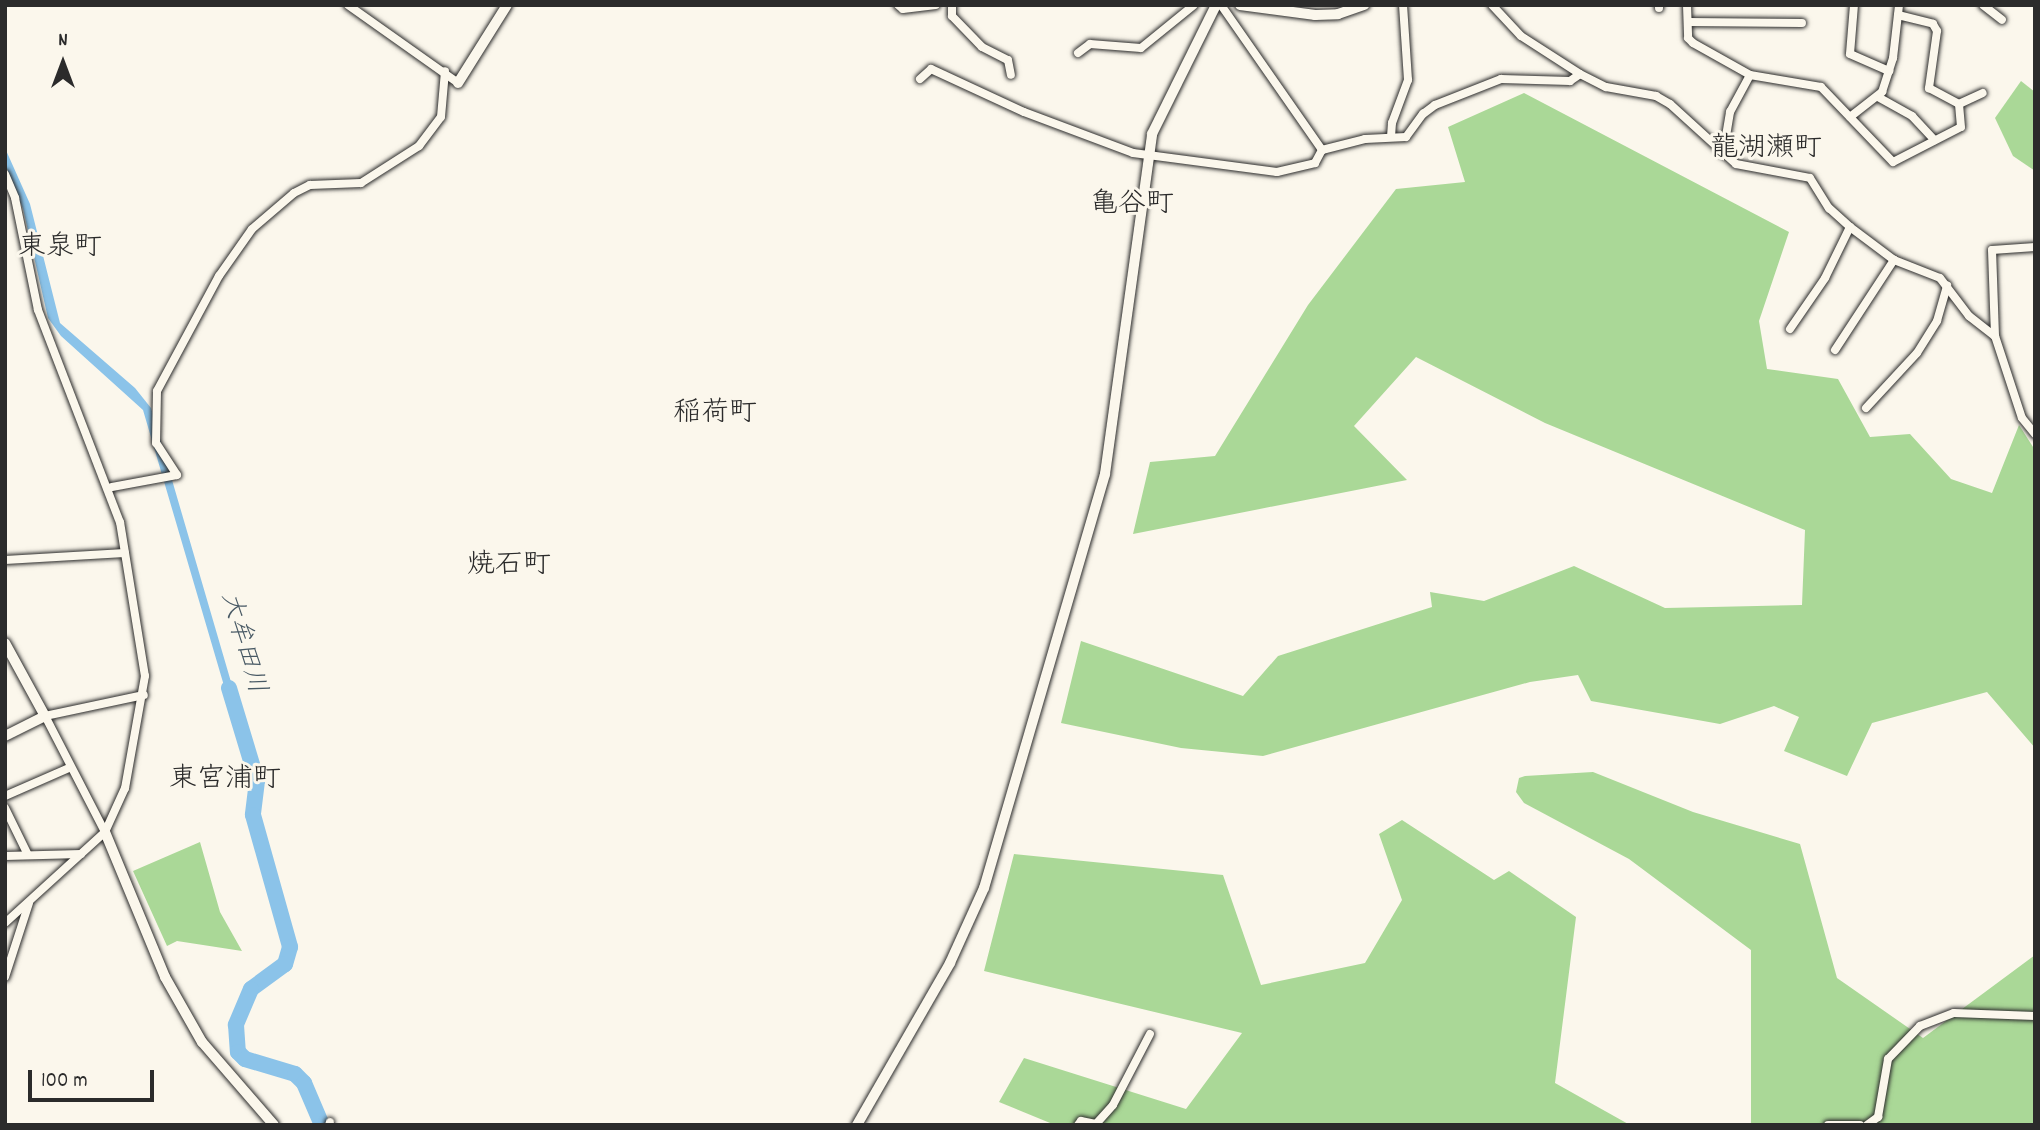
<!DOCTYPE html>
<html>
<head>
<meta charset="utf-8">
<style>
	body { margin:0 }
	#map { position:relative; width:2040px; height:1130px; overflow:hidden; background:#fbf7ec; font-family:Dekko,"Klee One",sans-serif }
	div>[style] { position:absolute }
	[style*='--x'] { left:calc(var(--x)*1px); top:calc(var(--y)*1px); width:calc(var(--w)*1px); rotate:calc(var(--a)*1deg) }
	.green>* { inset:0; background:#aad897 }
	.water>* { inset:0; background:#8bc3e9 }
	.river>* { height:16px; margin:-8px; padding:0 8px; transform-origin:8px; border-radius:8px; background:#8bc3e9 }
	.roads { filter:drop-shadow(0 0 2px #2b2b2b) drop-shadow(0 0 2px #2b2b2b) }
	.minor>* { height:8px; margin:-4px; padding:0 4px; transform-origin:4px; border-radius:4px; background:#fbf7ec }
	.tertiary>* { height:10px; margin:-5px; padding:0 5px; transform-origin:5px; border-radius:5px; background:#fbf7ec }
	span { translate:-50% -50%; white-space:nowrap; text-align:center; line-height:1.15; -webkit-text-stroke:6px #fbf7ec; paint-order:stroke }
	.water-label { font-size:26px; color:#485964; font-style:italic }
	.quarter-label { font-size:28px; color:#2b2b2b }
	.frame { position:absolute; inset:0; border:7px solid #2b2b2b; pointer-events:none }
	.north { position:absolute; left:28px; top:28px; width:70px; height:70px; -webkit-text-stroke:5px #fbf7ec; paint-order:stroke; rotate:0deg; font-size:19px; font-weight:700; line-height:28px; text-align:center; color:#2b2b2b }
	.north::after { content:''; display:block; margin:auto; width:24px; height:32px; background:#2b2b2b; clip-path:polygon(50% 0,100% 100%,50% 72%,0 100%) }
	.scale { position:absolute; left:28px; top:1070px; width:126px; height:32px; box-sizing:border-box; border:4px solid #2b2b2b; border-top:0; padding-left:9px; font-size:21px; line-height:24px; white-space:nowrap; color:#2b2b2b; -webkit-text-stroke:5px #fbf7ec; paint-order:stroke }
</style>
</head>
<body>
<div id="map">
	<div class="green">
		<i style="clip-path:polygon(2021px 81px,2035px 92px,2035px 171px,2013px 156px,1995px 118px)"></i>
		<i style="clip-path:polygon(1524px 93px,1789px 232px,1759px 321px,1767px 369px,1838px 379px,1870px 437px,1910px 434px,1951px 479px,1992px 493px,2019px 425px,2035px 450px,2035px 748px,1987px 692px,1872px 723px,1847px 776px,1784px 751px,1799px 717px,1774px 706px,1720px 724px,1591px 701px,1578px 675px,1530px 682px,1263px 756px,1181px 748px,1061px 723px,1081px 641px,1243px 696px,1278px 656px,1432px 607px,1430px 592px,1484px 601px,1574px 566px,1665px 608px,1802px 605px,1805px 530px,1545px 423px,1416px 357px,1354px 426px,1407px 480px,1133px 534px,1150px 462px,1215px 456px,1308px 305px,1396px 189px,1465px 182px,1448px 127px)"></i>
		<i style="clip-path:polygon(1593px 772px,1693px 812px,1800px 844px,1837px 978px,1923px 1038px,2035px 955px,2035px 1125px,1751px 1125px,1751px 950px,1629px 859px,1524px 803px,1516px 792px,1519px 778px,1525px 776px)"></i>
		<i style="clip-path:polygon(1402px 820px,1494px 880px,1509px 871px,1576px 917px,1555px 1083px,1630px 1125px,1055px 1125px,999px 1102px,1024px 1058px,1186px 1109px,1242px 1033px,984px 971px,1014px 854px,1223px 875px,1261px 985px,1365px 963px,1402px 900px,1379px 834px)"></i>
		<i style="clip-path:polygon(200px 842px,220px 912px,242px 951px,177px 941px,167px 946px,133px 871px)"></i>
	</div>
	<div class="water">
		<i style="clip-path:polygon(5px 148px,30px 204px,60px 323px,135px 388px,151px 408px,236px 699px,232px 713px,143px 410px,61px 336px,48px 318px,23px 209px,5px 164px)"></i>
	</div>
	<div class="river">
		<i style="--x:229;--y:688;--w:97;--a:73.2"></i>
		<i style="--x:257;--y:781;--w:34;--a:97"></i>
		<i style="--x:253;--y:815;--w:137;--a:74.3"></i>
		<i style="--x:290;--y:947;--w:18;--a:106"></i>
		<i style="--x:285;--y:964;--w:42;--a:143.7"></i>
		<i style="--x:251;--y:989;--w:39;--a:113"></i>
		<i style="--x:236;--y:1025;--w:27;--a:86"></i>
		<i style="--x:238;--y:1052;--w:10;--a:45"></i>
		<i style="--x:245;--y:1059;--w:52;--a:16.7"></i>
		<i style="--x:295;--y:1074;--w:13;--a:45"></i>
		<i style="--x:304;--y:1083;--w:46;--a:66.8"></i>
	</div>
	<div class="roads">
		<div class="minor">
			<i style="--x:348;--y:5;--w:135;--a:35.3"></i>
			<i style="--x:898;--y:5;--w:6;--a:39"></i>
			<i style="--x:903;--y:9;--w:33;--a:-7"></i>
			<i style="--x:952;--y:5;--w:11;--a:90"></i>
			<i style="--x:952;--y:16;--w:43;--a:45.9"></i>
			<i style="--x:982;--y:47;--w:29;--a:27"></i>
			<i style="--x:1008;--y:60;--w:15;--a:79"></i>
			<i style="--x:1221;--y:5;--w:177;--a:55.1"></i>
			<i style="--x:1492;--y:5;--w:42;--a:46.9"></i>
			<i style="--x:1521;--y:36;--w:70;--a:32.8"></i>
			<i style="--x:1580;--y:74;--w:29;--a:27"></i>
			<i style="--x:1606;--y:87;--w:51;--a:10.2"></i>
			<i style="--x:1656;--y:96;--w:16;--a:30"></i>
			<i style="--x:1670;--y:104;--w:89;--a:42.3"></i>
			<i style="--x:1736;--y:164;--w:75;--a:10.7"></i>
			<i style="--x:1810;--y:178;--w:36;--a:58"></i>
			<i style="--x:1829;--y:208;--w:28;--a:42"></i>
			<i style="--x:1850;--y:227;--w:55;--a:36.9"></i>
			<i style="--x:1894;--y:260;--w:49;--a:21.4"></i>
			<i style="--x:1940;--y:278;--w:48;--a:52.7"></i>
			<i style="--x:1969;--y:316;--w:33;--a:38"></i>
			<i style="--x:1687;--y:5;--w:33;--a:88"></i>
			<i style="--x:1688;--y:38;--w:7;--a:45"></i>
			<i style="--x:1693;--y:43;--w:65;--a:29.3"></i>
			<i style="--x:1750;--y:75;--w:72;--a:9.6"></i>
			<i style="--x:1821;--y:87;--w:104;--a:46.2"></i>
			<i style="--x:1893;--y:162;--w:76;--a:-27.2"></i>
			<i style="--x:1961;--y:127;--w:23;--a:-95"></i>
			<i style="--x:1959;--y:104;--w:26;--a:-25"></i>
			<i style="--x:1854;--y:5;--w:49;--a:94.7"></i>
			<i style="--x:1850;--y:54;--w:43;--a:23.6"></i>
			<i style="--x:1983;--y:5;--w:24;--a:38"></i>
			<i style="--x:1659;--y:8;--w:3;--a:-90"></i>
			<i style="--x:1898;--y:15;--w:36;--a:14"></i>
			<i style="--x:1933;--y:24;--w:8;--a:60"></i>
			<i style="--x:1937;--y:31;--w:58;--a:98"></i>
			<i style="--x:1929;--y:88;--w:34;--a:28"></i>
			<i style="--x:1688;--y:22;--w:114;--a:0.5"></i>
			<i style="--x:1078;--y:53;--w:15;--a:-37"></i>
			<i style="--x:1090;--y:44;--w:51;--a:4.5"></i>
			<i style="--x:1141;--y:48;--w:68;--a:-39.1"></i>
			<i style="--x:920;--y:79;--w:15;--a:-42"></i>
			<i style="--x:931;--y:69;--w:102;--a:24.8"></i>
			<i style="--x:1024;--y:112;--w:116;--a:20.6"></i>
			<i style="--x:1133;--y:153;--w:145;--a:7.5"></i>
			<i style="--x:1277;--y:172;--w:39;--a:-13"></i>
			<i style="--x:1315;--y:163;--w:15;--a:-62"></i>
			<i style="--x:1322;--y:150;--w:44;--a:-14.3"></i>
			<i style="--x:1365;--y:139;--w:41;--a:-2.8"></i>
			<i style="--x:1406;--y:137;--w:29;--a:-54"></i>
			<i style="--x:1423;--y:114;--w:15;--a:-37"></i>
			<i style="--x:1435;--y:105;--w:71;--a:-21.5"></i>
			<i style="--x:1501;--y:79;--w:69;--a:1.7"></i>
			<i style="--x:1570;--y:81;--w:12;--a:-35"></i>
			<i style="--x:1878;--y:97;--w:39;--a:29"></i>
			<i style="--x:1912;--y:116;--w:33;--a:47"></i>
			<i style="--x:1850;--y:117;--w:41;--a:-38"></i>
			<i style="--x:1882;--y:92;--w:36;--a:-72"></i>
			<i style="--x:1893;--y:58;--w:53;--a:-83.5"></i>
			<i style="--x:1391;--y:137;--w:14;--a:-86"></i>
			<i style="--x:1392;--y:123;--w:46;--a:-69.6"></i>
			<i style="--x:1408;--y:80;--w:75;--a:-93.8"></i>
			<i style="--x:1723;--y:154;--w:43;--a:-80.5"></i>
			<i style="--x:1730;--y:112;--w:42;--a:-61.6"></i>
			<i style="--x:5;--y:174;--w:26;--a:67"></i>
			<i style="--x:15;--y:198;--w:114;--a:78.4"></i>
			<i style="--x:38;--y:310;--w:227;--a:68.9"></i>
			<i style="--x:120;--y:522;--w:156;--a:80.8"></i>
			<i style="--x:145;--y:676;--w:114;--a:100.1"></i>
			<i style="--x:125;--y:788;--w:48;--a:114.4"></i>
			<i style="--x:105;--y:832;--w:135;--a:137.7"></i>
			<i style="--x:2035;--y:247;--w:43;--a:176"></i>
			<i style="--x:1992;--y:250;--w:86;--a:88"></i>
			<i style="--x:1995;--y:336;--w:86;--a:71.8"></i>
			<i style="--x:2022;--y:418;--w:21;--a:51"></i>
			<i style="--x:1790;--y:329;--w:62;--a:-55.5"></i>
			<i style="--x:1825;--y:278;--w:57;--a:-63.9"></i>
			<i style="--x:1835;--y:350;--w:108;--a:-56.8"></i>
			<i style="--x:1866;--y:408;--w:75;--a:-47.2"></i>
			<i style="--x:1917;--y:353;--w:38;--a:-58"></i>
			<i style="--x:1937;--y:321;--w:37;--a:-74"></i>
			<i style="--x:112;--y:487;--w:66;--a:-10.5"></i>
			<i style="--x:177;--y:475;--w:38;--a:-123"></i>
			<i style="--x:156;--y:443;--w:52;--a:-88.9"></i>
			<i style="--x:157;--y:391;--w:131;--a:-61.7"></i>
			<i style="--x:219;--y:276;--w:57;--a:-54.9"></i>
			<i style="--x:252;--y:229;--w:55;--a:-40.6"></i>
			<i style="--x:294;--y:193;--w:18;--a:-27"></i>
			<i style="--x:310;--y:185;--w:51;--a:-2.2"></i>
			<i style="--x:361;--y:183;--w:69;--a:-32.5"></i>
			<i style="--x:419;--y:146;--w:36;--a:-53"></i>
			<i style="--x:441;--y:117;--w:46;--a:-85"></i>
			<i style="--x:5;--y:560;--w:120;--a:-3.3"></i>
			<i style="--x:5;--y:796;--w:72;--a:-23.7"></i>
			<i style="--x:5;--y:808;--w:52;--a:63.9"></i>
			<i style="--x:105;--y:832;--w:131;--a:-117.3"></i>
			<i style="--x:45;--y:716;--w:101;--a:-12"></i>
			<i style="--x:5;--y:856;--w:76;--a:-1.5"></i>
			<i style="--x:5;--y:977;--w:78;--a:-72"></i>
			<i style="--x:329;--y:1125;--w:3;--a:-72"></i>
			<i style="--x:1078;--y:1125;--w:5;--a:-53"></i>
			<i style="--x:1081;--y:1121;--w:15;--a:11"></i>
			<i style="--x:1096;--y:1124;--w:25;--a:-48"></i>
			<i style="--x:1113;--y:1105;--w:80;--a:-62.5"></i>
			<i style="--x:1828;--y:1125;--w:32;--a:0"></i>
			<i style="--x:1867;--y:1125;--w:14;--a:-36"></i>
			<i style="--x:1878;--y:1117;--w:59;--a:-80.2"></i>
			<i style="--x:1888;--y:1059;--w:46;--a:-45.9"></i>
			<i style="--x:1920;--y:1026;--w:36;--a:-21"></i>
			<i style="--x:1954;--y:1013;--w:81;--a:2.1"></i>
		</div>
		<div class="tertiary">
			<i style="--x:1240;--y:5;--w:76;--a:7.6"></i>
			<i style="--x:1315;--y:15;--w:23;--a:-2"></i>
			<i style="--x:1338;--y:14;--w:28;--a:-19"></i>
			<i style="--x:458;--y:83;--w:92;--a:-57.9"></i>
			<i style="--x:5;--y:643;--w:83;--a:61.3"></i>
			<i style="--x:45;--y:716;--w:45;--a:153.4"></i>
			<i style="--x:105;--y:832;--w:157;--a:67.5"></i>
			<i style="--x:165;--y:977;--w:75;--a:60.4"></i>
			<i style="--x:202;--y:1042;--w:110;--a:49.1"></i>
			<i style="--x:857;--y:1125;--w:187;--a:-60.1"></i>
			<i style="--x:950;--y:963;--w:82;--a:-65.6"></i>
			<i style="--x:984;--y:888;--w:431;--a:-73.7"></i>
			<i style="--x:1105;--y:474;--w:343;--a:-82.1"></i>
			<i style="--x:1152;--y:134;--w:144;--a:-63.6"></i>
		</div>
	</div>
	<div class="water-label">
		<span style="left:242px;top:643px;rotate:74deg">大牟田川</span>
	</div>
	<div class="quarter-label">
		<span style="left:1766px;top:150px">龍湖瀬町</span>
		<span style="left:1132px;top:206px">亀谷町</span>
		<span style="left:60px;top:249px">東泉町</span>
		<span style="left:715px;top:415px">稲荷町</span>
		<span style="left:509px;top:567px">焼石町</span>
		<span style="left:225px;top:781px">東宮浦町</span>
	</div>
	<div class="frame"></div>
	<div class="north">N</div>
	<div class="scale">100 m</div>
</div>
</body>
</html>
